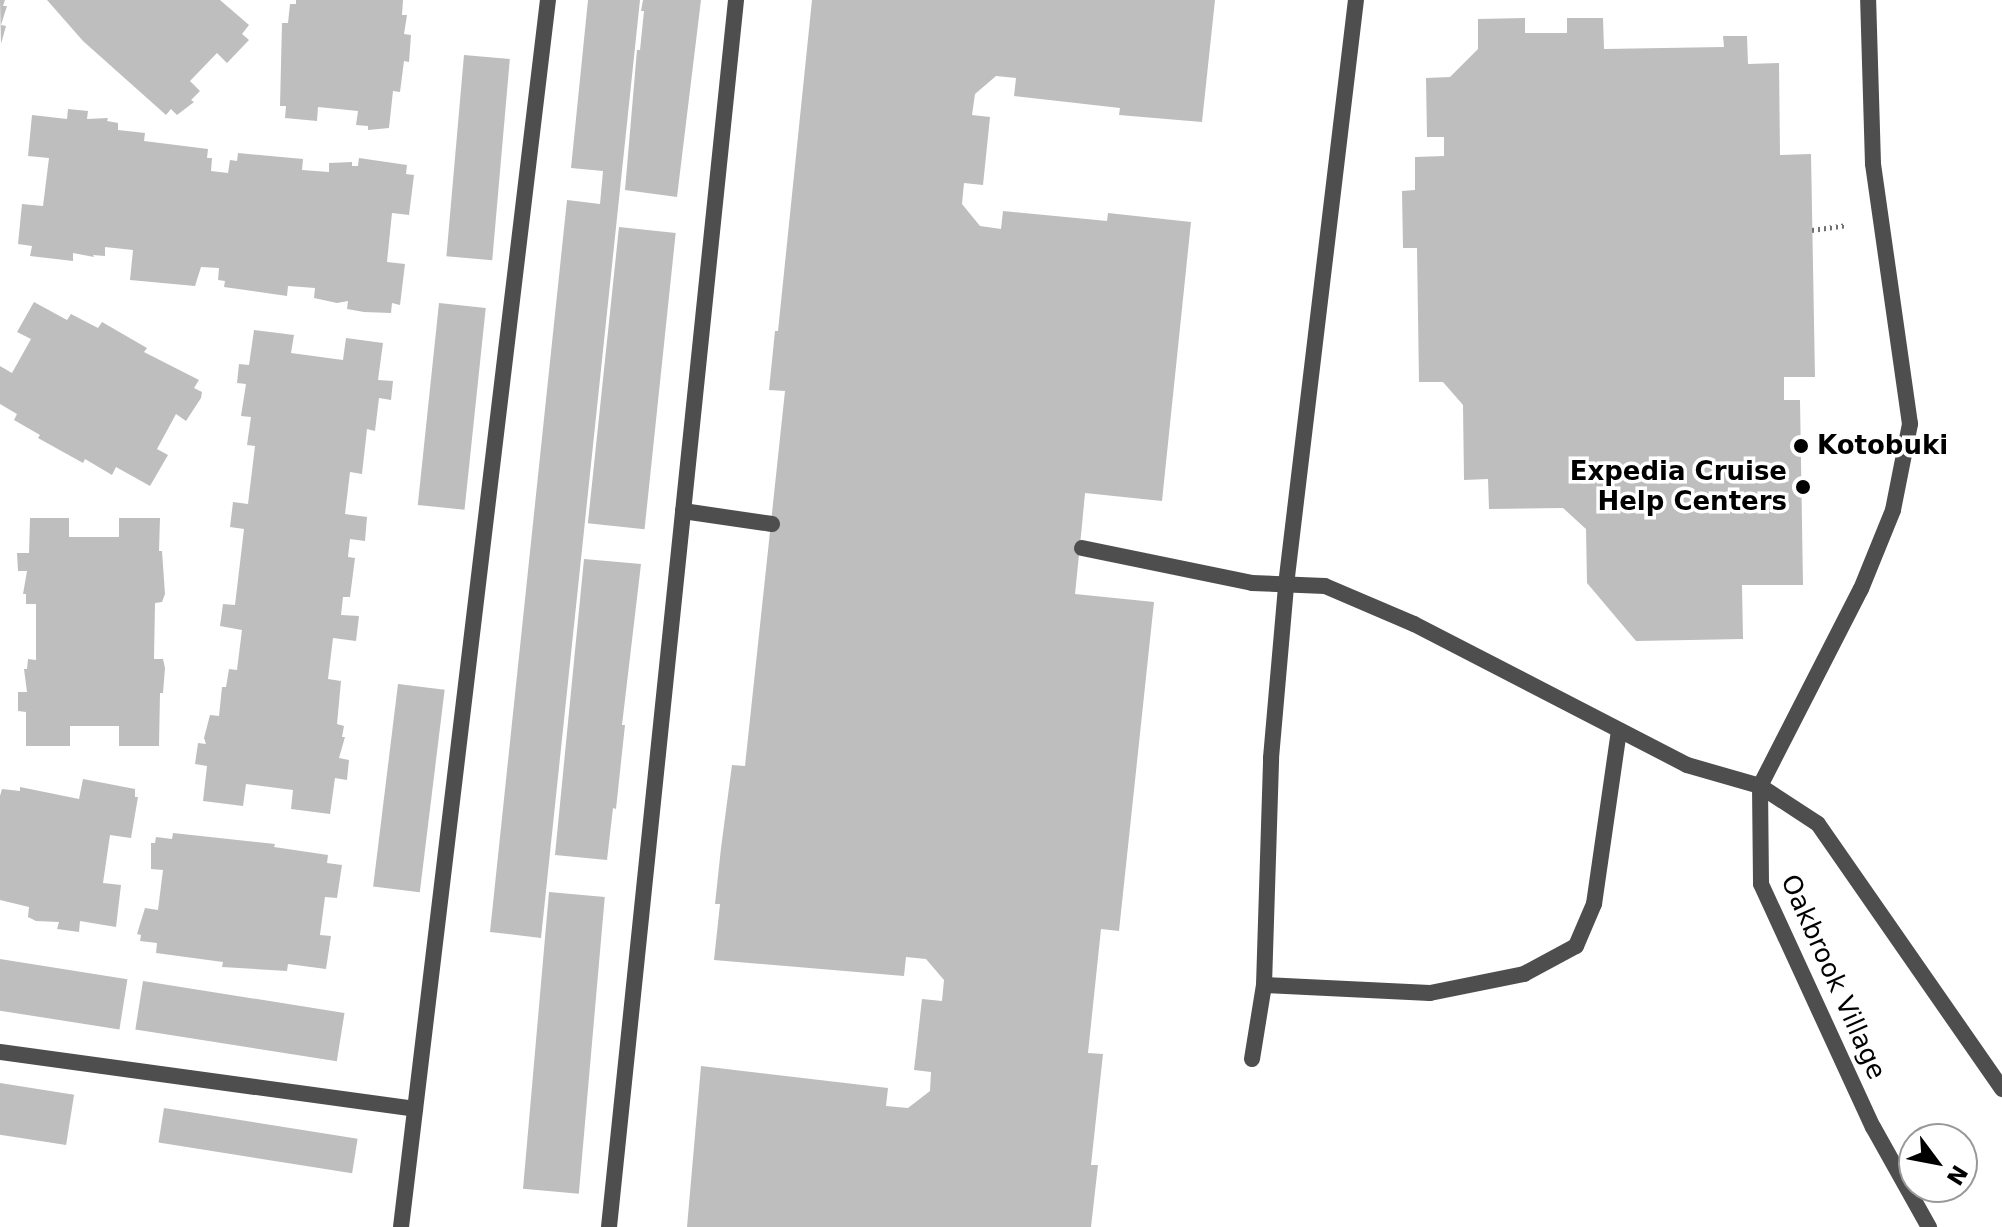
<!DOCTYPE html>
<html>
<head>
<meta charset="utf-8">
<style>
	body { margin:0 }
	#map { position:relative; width:2002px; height:1227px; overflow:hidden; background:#fff; font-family:"DejaVu Sans",sans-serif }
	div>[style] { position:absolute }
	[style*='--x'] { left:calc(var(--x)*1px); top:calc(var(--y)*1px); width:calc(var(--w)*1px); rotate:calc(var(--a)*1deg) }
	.building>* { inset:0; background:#bebebe; transform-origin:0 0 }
	.path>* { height:5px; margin-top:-2.5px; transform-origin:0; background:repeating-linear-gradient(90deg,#707070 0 2px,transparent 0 6px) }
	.service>* { height:16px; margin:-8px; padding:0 8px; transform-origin:8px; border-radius:8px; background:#4e4e4e }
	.dots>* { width:22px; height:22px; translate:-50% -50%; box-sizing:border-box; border:4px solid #fff; border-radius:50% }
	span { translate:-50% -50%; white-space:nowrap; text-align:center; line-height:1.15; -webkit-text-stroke:7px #fff; paint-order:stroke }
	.poi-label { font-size:26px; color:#000; font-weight:700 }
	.left { translate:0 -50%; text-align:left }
	.right { translate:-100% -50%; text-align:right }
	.street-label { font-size:26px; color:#000 }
	.north { position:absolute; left:1898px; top:1123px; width:80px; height:80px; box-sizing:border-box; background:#fff; border:2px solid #999; border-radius:50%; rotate:122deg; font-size:22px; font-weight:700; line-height:32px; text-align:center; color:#000 }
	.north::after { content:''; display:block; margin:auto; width:28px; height:36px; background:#000; clip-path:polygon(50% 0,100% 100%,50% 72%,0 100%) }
</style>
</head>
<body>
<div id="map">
	<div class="building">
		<i style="clip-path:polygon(0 0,5px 0,3px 6px,7px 6px,1px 25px,6px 26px,1px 44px)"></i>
		<i style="clip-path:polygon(47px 0,220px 0,249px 25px,242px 34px,249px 40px,227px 63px,217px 53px,190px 81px,200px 91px,191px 100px,194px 102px,177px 115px,171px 109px,166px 115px,83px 41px)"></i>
		<i style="clip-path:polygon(296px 0,403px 0,402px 15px,407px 15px,404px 34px,411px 35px,409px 62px,404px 61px,400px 92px,393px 91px,389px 128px,368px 130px,368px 126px,356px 125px,358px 111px,318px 107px,317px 121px,285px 118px,286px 106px,280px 106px,282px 23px,288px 23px,290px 4px,296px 4px)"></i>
		<i style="clip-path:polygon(588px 0,640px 0,541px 938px,490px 932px,567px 200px,600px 204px,603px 171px,571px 168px)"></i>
		<i style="clip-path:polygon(643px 0,701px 0,677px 197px,625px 190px,637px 50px,640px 50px,644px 11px,641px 11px)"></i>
		<i style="clip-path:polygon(812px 0,1215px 0,1202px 122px,1119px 115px,1120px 108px,1014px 96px,1016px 78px,996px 76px,975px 94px,972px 115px,990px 117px,983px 185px,964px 183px,962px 204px,980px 226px,1001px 229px,1003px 211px,1107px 221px,1108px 213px,1191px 222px,1162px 501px,1085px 493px,1082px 525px,1075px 594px,1154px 602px,1119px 931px,1101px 929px,1088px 1053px,1103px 1054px,1091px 1165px,1098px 1165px,1091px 1227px,687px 1227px,701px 1066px,888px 1088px,886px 1106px,908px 1108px,930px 1091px,931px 1072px,914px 1070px,922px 999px,942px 1001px,944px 980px,926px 959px,906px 957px,904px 976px,714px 960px,720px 904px,715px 904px,721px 848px,732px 765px,745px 766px,785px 391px,769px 390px,775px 331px,778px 331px)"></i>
		<i style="clip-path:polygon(1525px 18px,1525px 33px,1567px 33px,1567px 18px,1603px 18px,1604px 49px,1724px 47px,1723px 36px,1747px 36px,1748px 64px,1779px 63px,1780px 155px,1811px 154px,1815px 377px,1784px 377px,1784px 400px,1800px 400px,1803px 585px,1742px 585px,1743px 639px,1636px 641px,1587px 583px,1586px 529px,1563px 508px,1489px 509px,1488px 479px,1464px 480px,1463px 405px,1443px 382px,1419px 382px,1417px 248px,1403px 248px,1402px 191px,1415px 190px,1415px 157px,1444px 156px,1444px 137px,1427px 137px,1426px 78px,1450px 77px,1478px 49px,1478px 19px)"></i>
		<i style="left:464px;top:55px;width:46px;height:202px;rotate:5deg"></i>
		<i style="clip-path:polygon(68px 109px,88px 111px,87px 119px,108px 118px,107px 121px,118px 123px,118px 130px,145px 133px,144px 141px,208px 149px,207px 158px,212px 158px,211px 171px,228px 173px,230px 160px,237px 161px,238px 153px,303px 159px,302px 170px,329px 172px,329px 163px,352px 162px,352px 166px,358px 166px,359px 158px,407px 165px,406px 174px,414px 175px,409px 215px,392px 213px,387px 262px,405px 264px,400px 305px,392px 303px,391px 313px,364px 312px,347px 309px,348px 301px,337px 303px,314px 298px,315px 288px,288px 286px,287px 296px,224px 287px,225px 281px,218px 280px,219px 268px,201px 267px,195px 286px,130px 280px,133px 250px,105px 247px,105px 256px,93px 255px,94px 257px,73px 253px,73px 261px,30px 256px,32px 246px,18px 244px,22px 204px,43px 206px,49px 158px,28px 156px,32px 115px,67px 119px)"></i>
		<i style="left:619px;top:227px;width:57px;height:298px;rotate:6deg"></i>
		<i style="clip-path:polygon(34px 302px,67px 320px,71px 314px,98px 328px,102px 322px,147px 348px,144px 352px,199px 380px,194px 388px,202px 392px,201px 398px,186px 421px,176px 414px,157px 449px,168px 455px,150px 486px,116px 467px,112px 475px,85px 459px,83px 463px,38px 438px,40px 435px,14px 420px,17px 414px,0 404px,0 366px,12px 373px,31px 339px,17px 332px)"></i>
		<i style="left:439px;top:303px;width:47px;height:203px;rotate:6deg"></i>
		<i style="clip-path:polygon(254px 330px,294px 335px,291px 353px,343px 360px,346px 338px,383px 343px,378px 380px,393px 381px,391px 400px,379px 398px,375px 431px,367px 429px,362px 474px,350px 472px,345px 514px,367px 517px,365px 541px,350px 539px,348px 557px,355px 558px,350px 597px,343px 597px,341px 615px,359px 616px,356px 641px,333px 638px,328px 679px,341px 681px,337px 724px,344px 726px,342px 737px,345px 737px,339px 758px,349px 760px,347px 780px,335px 778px,330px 814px,291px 809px,293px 790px,246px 784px,243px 806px,203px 801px,207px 766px,195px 764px,198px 743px,206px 744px,204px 738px,210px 715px,219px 716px,222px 687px,226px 687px,229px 669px,237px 670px,242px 630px,220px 626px,223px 604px,235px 605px,244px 529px,230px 527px,233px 502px,248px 504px,255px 446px,247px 445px,251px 417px,241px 416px,246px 384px,237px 383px,239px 364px,249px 365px)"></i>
		<i style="clip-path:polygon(30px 518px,69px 518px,69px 537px,119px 537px,119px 518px,160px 518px,159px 551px,162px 551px,165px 594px,162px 602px,155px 603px,154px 659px,163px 659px,165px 668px,163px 693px,160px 693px,159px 746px,119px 746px,119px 726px,70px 726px,70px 746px,26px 746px,26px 712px,18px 711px,18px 692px,27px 692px,24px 669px,27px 669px,28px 659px,36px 660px,36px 604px,26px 604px,26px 594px,23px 594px,27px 571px,18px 571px,17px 553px,29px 553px)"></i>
		<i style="clip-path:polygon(584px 559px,641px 564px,622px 725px,625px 725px,616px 809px,613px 808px,607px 860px,555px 855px)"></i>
		<i style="left:398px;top:684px;width:47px;height:204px;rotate:7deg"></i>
		<i style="clip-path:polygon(83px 779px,135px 789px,135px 797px,138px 797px,131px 838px,110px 835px,103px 883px,121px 885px,116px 927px,80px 921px,79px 932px,57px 929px,59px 922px,36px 921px,28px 917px,29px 907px,0 900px,0 796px,2px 789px,20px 791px,20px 787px,79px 799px)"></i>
		<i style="clip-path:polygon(173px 833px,275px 844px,274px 847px,328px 855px,327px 863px,342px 865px,337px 898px,325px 897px,320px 935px,331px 936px,326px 969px,288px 964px,287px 971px,222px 967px,223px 962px,156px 953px,157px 943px,140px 941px,141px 935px,137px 934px,145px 908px,158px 910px,163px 870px,151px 869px,151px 843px,155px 843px,156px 837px,172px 839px)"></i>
		<i style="left:549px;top:892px;width:56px;height:298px;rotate:5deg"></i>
		<i style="left:0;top:959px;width:129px;height:51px;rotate:9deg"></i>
		<i style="left:143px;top:981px;width:204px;height:49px;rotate:9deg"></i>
		<i style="left:0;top:1083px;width:75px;height:51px;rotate:9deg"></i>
		<i style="left:164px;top:1108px;width:196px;height:35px;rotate:9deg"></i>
	</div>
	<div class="path">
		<i style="--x:1812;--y:230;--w:34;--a:-8"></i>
	</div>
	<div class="service">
		<i style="--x:683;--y:511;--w:90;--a:8.3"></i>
		<i style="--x:1082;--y:548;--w:174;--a:11.6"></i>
		<i style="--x:1252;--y:583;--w:73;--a:2.4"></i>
		<i style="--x:1325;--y:586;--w:97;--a:23.1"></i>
		<i style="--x:1414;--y:624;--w:307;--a:27.3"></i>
		<i style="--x:1687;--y:765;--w:76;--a:16"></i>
		<i style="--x:1760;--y:786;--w:221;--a:-62.9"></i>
		<i style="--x:1861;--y:589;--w:85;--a:-67.9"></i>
		<i style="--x:1893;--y:510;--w:88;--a:-78.8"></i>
		<i style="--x:1910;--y:424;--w:263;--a:-98.1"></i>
		<i style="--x:1873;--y:164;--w:164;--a:-91.7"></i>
		<i style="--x:1760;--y:786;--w:98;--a:89.4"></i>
		<i style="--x:1761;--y:884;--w:268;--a:65.3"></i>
		<i style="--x:1873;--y:1127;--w:115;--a:60.8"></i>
		<i style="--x:1760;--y:786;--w:69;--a:33.2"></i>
		<i style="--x:1818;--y:824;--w:323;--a:55.2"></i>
		<i style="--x:1264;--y:985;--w:166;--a:2.8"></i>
		<i style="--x:1430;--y:993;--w:96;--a:-11.4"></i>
		<i style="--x:1524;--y:974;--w:59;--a:-28.3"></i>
		<i style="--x:1576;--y:946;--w:46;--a:-66.8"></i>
		<i style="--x:1594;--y:904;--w:175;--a:-81.8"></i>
		<i style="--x:0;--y:1052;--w:419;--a:7.8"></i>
		<i style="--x:1252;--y:1059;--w:75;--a:-80.8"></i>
		<i style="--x:1264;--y:985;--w:227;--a:-88.2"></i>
		<i style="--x:1271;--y:758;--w:174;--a:-85"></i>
		<i style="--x:1286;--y:585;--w:589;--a:-83.18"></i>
		<i style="--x:401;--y:1227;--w:1236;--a:-83.17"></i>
		<i style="--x:609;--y:1227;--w:1234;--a:-84.09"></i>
	</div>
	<div class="dots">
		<i style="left:1801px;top:446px;background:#000"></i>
		<i style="left:1803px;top:487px;background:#000"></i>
	</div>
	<div class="poi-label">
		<span class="left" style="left:1817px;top:446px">Kotobuki</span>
		<span class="right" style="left:1787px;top:487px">Expedia Cruise<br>Help Centers</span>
	</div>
	<div class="street-label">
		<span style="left:1833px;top:977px;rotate:66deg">Oakbrook Village</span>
	</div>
	<div class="north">N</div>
</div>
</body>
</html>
